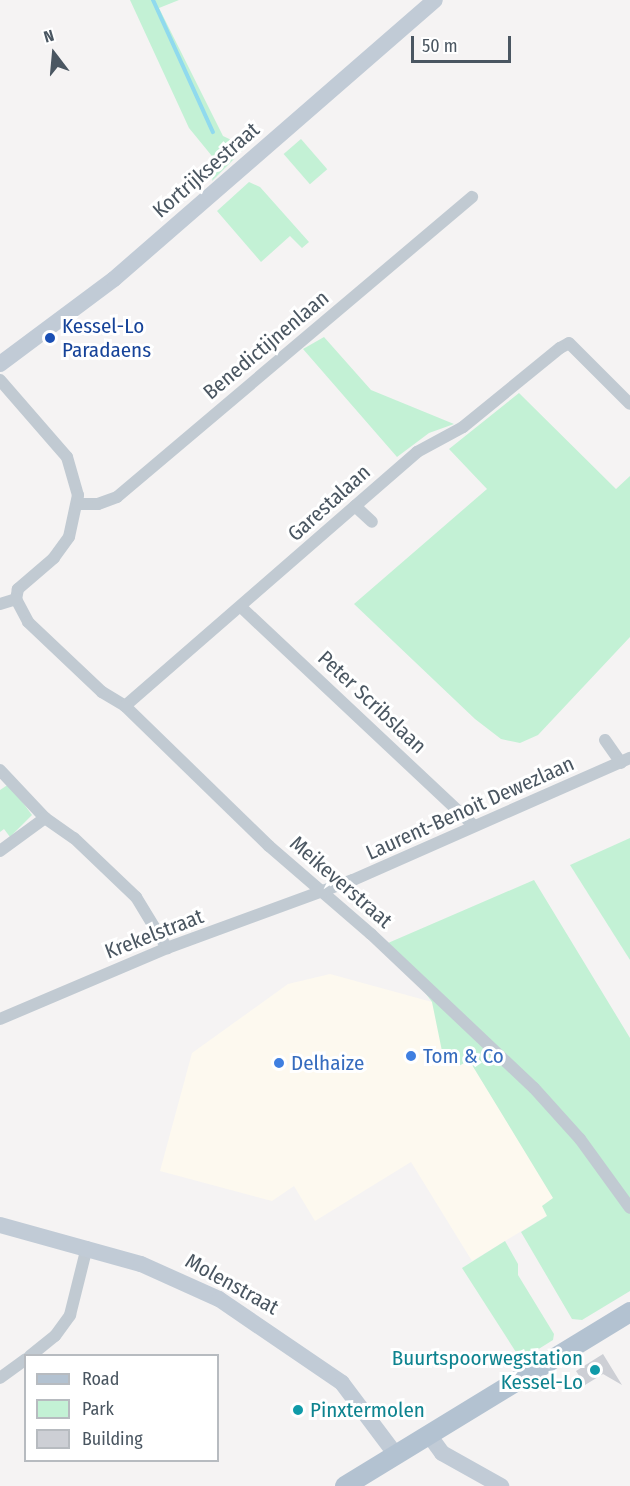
<!DOCTYPE html>
<html>
<head>
<meta charset="utf-8">
<style>
	body { margin:0 }
	#map { position:relative; width:630px; height:1486px; overflow:hidden; background:#f5f3f3; font-family:"Fira Sans Condensed",sans-serif }
	div>[style] { position:absolute }
	[style*='--x'] { left:calc(var(--x)*1px); top:calc(var(--y)*1px); width:calc(var(--w)*1px); rotate:calc(var(--a)*1deg) }
	.commercial>* { inset:0; background:#fdf9ef }
	.green>* { inset:0; background:#c3f1d5; transform-origin:0 0 }
	.stream>* { height:4px; margin:-2px; padding:0 2px; transform-origin:2px; border-radius:2px; background:#90daee }
	.building>* { inset:0; background:#cdcfd5 }
	.round { border-radius:50% }
	.street>* { height:12px; margin:-6px; padding:0 6px; transform-origin:6px; border-radius:6px; background:#c1cad2 }
	.secondary>* { height:16px; margin:-8px; padding:0 8px; transform-origin:8px; border-radius:8px; background:#c1cbd6 }
	.primary>* { height:20px; margin:-10px; padding:0 10px; transform-origin:10px; border-radius:10px; background:#b3c2d1 }
	.dots>* { width:16px; height:16px; translate:-50% -50%; box-sizing:border-box; border:3px solid #fff; border-radius:50% }
	span { translate:-50% -50%; white-space:nowrap; text-align:center; line-height:1.15; -webkit-text-stroke:6px #fff; paint-order:stroke }
	.street-label { font-size:21px; color:#4a5661 }
	.transit-label { font-size:21px; color:#164399 }
	.left { translate:0 -50%; text-align:left }
	.shop-label { font-size:21px; color:#366cbe }
	.culture-label { font-size:21px; color:#0d838f }
	.right { translate:-100% -50%; text-align:right }
	.legend { position:absolute; left:24px; top:1354px; width:195px; height:108px; box-sizing:border-box; background:#fff; border:2px solid #b7bbc0; margin:0; padding:8px 10px; list-style:none; font-size:18px; color:#4a5661 }
	.legend li { display:flex; align-items:center; gap:12px; height:30px }
	.legend b { width:30px; border:2px solid #b7bbc0 }
	.north { position:absolute; left:24px; top:24px; width:60px; height:60px; -webkit-text-stroke:4px #fff; paint-order:stroke; rotate:344deg; font-size:16px; font-weight:700; line-height:24px; text-align:center; color:#4a5661 }
	.north::after { content:''; display:block; margin:auto; width:21px; height:27px; background:#4a5661; clip-path:polygon(50% 0,100% 100%,50% 72%,0 100%) }
	.scale { position:absolute; left:411px; top:36px; width:100px; height:27px; box-sizing:border-box; border:3px solid #4a5661; border-top:0; padding-left:8px; font-size:18px; line-height:21px; white-space:nowrap; color:#4a5661; -webkit-text-stroke:4px #fff; paint-order:stroke }
</style>
</head>
<body>
<div id="map">
	<div class="commercial">
		<i style="clip-path:polygon(330px 974px,432px 1002px,459px 1066px,469px 1060px,554px 1198px,548px 1215px,472px 1261px,411px 1162px,315px 1221px,294px 1186px,272px 1201px,160px 1171px,192px 1053px,288px 984px)"></i>
	</div>
	<div class="green">
		<i style="clip-path:polygon(130px 0,179px 0,159px 8px,223px 136px,246px 147px,212px 181px,216px 161px,189px 128px)"></i>
		<i style="left:301px;top:139px;width:40px;height:23px;rotate:49deg"></i>
		<i style="clip-path:polygon(249px 182px,260px 187px,309px 242px,302px 248px,290px 236px,261px 262px,217px 211px)"></i>
		<i style="clip-path:polygon(324px 337px,371px 390px,454px 424px,429px 433px,397px 457px,303px 349px)"></i>
		<i style="clip-path:polygon(519px 393px,616px 489px,630px 476px,630px 637px,538px 735px,520px 743px,501px 739px,475px 719px,354px 604px,487px 489px,449px 449px)"></i>
		<i style="clip-path:polygon(9px 784px,32px 815px,10px 837px,4px 829px,0 832px,0 790px)"></i>
		<i style="clip-path:polygon(630px 838px,630px 960px,570px 865px)"></i>
		<i style="clip-path:polygon(534px 880px,630px 1038px,630px 1291px,582px 1320px,572px 1319px,521px 1232px,547px 1216px,542px 1206px,553px 1198px,469px 1060px,459px 1066px,453px 1056px,444px 1061px,432px 1002px,388px 943px)"></i>
		<i style="clip-path:polygon(505px 1241px,518px 1264px,518px 1275px,554px 1334px,553px 1340px,521px 1360px,462px 1268px)"></i>
	</div>
	<div class="stream">
		<i style="--x:153;--y:0;--w:145;--a:65.6"></i>
	</div>
	<div class="building">
		<i style="clip-path:polygon(603px 1354px,622px 1385px,603px 1374px,585px 1385px,576px 1371px)"></i>
		<i class="round" style="left:291px;top:1403px;width:14px;height:14px"></i>
	</div>
	<div class="street">
		<i style="--x:0;--y:380;--w:102;--a:49"></i>
		<i style="--x:67;--y:457;--w:40;--a:74"></i>
		<i style="--x:78;--y:495;--w:43;--a:102.1"></i>
		<i style="--x:69;--y:537;--w:26;--a:126"></i>
		<i style="--x:54;--y:558;--w:48;--a:139.3"></i>
		<i style="--x:18;--y:589;--w:10;--a:101"></i>
		<i style="--x:78;--y:504;--w:20;--a:0"></i>
		<i style="--x:98;--y:504;--w:20;--a:-20"></i>
		<i style="--x:117;--y:497;--w:465;--a:-40.2"></i>
		<i style="--x:355;--y:506;--w:23;--a:43"></i>
		<i style="--x:16;--y:599;--w:26;--a:62"></i>
		<i style="--x:28;--y:622;--w:102;--a:43.4"></i>
		<i style="--x:102;--y:692;--w:27;--a:31"></i>
		<i style="--x:125;--y:706;--w:201;--a:44.2"></i>
		<i style="--x:269;--y:846;--w:135;--a:40.8"></i>
		<i style="--x:371;--y:934;--w:224;--a:43.4"></i>
		<i style="--x:534;--y:1088;--w:69;--a:48"></i>
		<i style="--x:580;--y:1139;--w:85;--a:54.1"></i>
		<i style="--x:0;--y:604;--w:17;--a:-17"></i>
		<i style="--x:242;--y:608;--w:318;--a:43.2"></i>
		<i style="--x:125;--y:706;--w:387;--a:-41"></i>
		<i style="--x:417;--y:452;--w:52;--a:-28.5"></i>
		<i style="--x:463;--y:427;--w:125;--a:-39.2"></i>
		<i style="--x:560;--y:348;--w:10;--a:-29"></i>
		<i style="--x:569;--y:343;--w:86;--a:45"></i>
		<i style="--x:605;--y:740;--w:28;--a:55"></i>
		<i style="--x:0;--y:770;--w:66;--a:46.8"></i>
		<i style="--x:45;--y:818;--w:35;--a:35"></i>
		<i style="--x:74;--y:838;--w:86;--a:43.6"></i>
		<i style="--x:136;--y:897;--w:60;--a:58.7"></i>
		<i style="--x:0;--y:851;--w:56;--a:-36.3"></i>
		<i style="--x:0;--y:1019;--w:181;--a:-23"></i>
		<i style="--x:167;--y:948;--w:198;--a:-20.1"></i>
		<i style="--x:353;--y:880;--w:303;--a:-23.8"></i>
		<i style="--x:30;--y:1356;--w:32;--a:-39"></i>
		<i style="--x:55;--y:1336;--w:26;--a:-54"></i>
		<i style="--x:70;--y:1315;--w:70;--a:-76"></i>
		<i style="--x:0;--y:1378;--w:32;--a:-36"></i>
	</div>
	<div class="secondary">
		<i style="--x:0;--y:364;--w:142;--a:-36.7"></i>
		<i style="--x:114;--y:279;--w:425;--a:-41"></i>
		<i style="--x:0;--y:1225;--w:146;--a:15.5"></i>
		<i style="--x:141;--y:1264;--w:85;--a:24.2"></i>
		<i style="--x:219;--y:1299;--w:149;--a:34.3"></i>
		<i style="--x:342;--y:1383;--w:90;--a:53.1"></i>
		<i style="--x:429;--y:1435;--w:22;--a:54"></i>
		<i style="--x:442;--y:1453;--w:68;--a:29.2"></i>
	</div>
	<div class="primary">
		<i style="--x:345;--y:1486;--w:334;--a:-31.4"></i>
	</div>
	<div class="dots">
		<i style="left:50px;top:338px;background:#1a4fb4"></i>
		<i style="left:411px;top:1056px;background:#3f7fe0"></i>
		<i style="left:279px;top:1063px;background:#3f7fe0"></i>
		<i style="left:595px;top:1370px;background:#0f9aa8"></i>
		<i style="left:298px;top:1410px;background:#0f9aa8"></i>
	</div>
	<div class="street-label">
		<span style="left:206px;top:170px;rotate:-41deg">Kortrijksestraat</span>
		<span style="left:266px;top:345px;rotate:-40deg">Benedictijnenlaan</span>
		<span style="left:329px;top:503px;rotate:-42deg">Garestalaan</span>
		<span style="left:372px;top:702px;rotate:43deg">Peter Scribslaan</span>
		<span style="left:470px;top:808px;rotate:-24deg">Laurent-Benoit Dewezlaan</span>
		<span style="left:341px;top:882px;rotate:41deg">Meikeverstraat</span>
		<span style="left:154px;top:934px;rotate:-21deg">Krekelstraat</span>
		<span style="left:232px;top:1284px;rotate:29deg">Molenstraat</span>
	</div>
	<div class="transit-label">
		<span class="left" style="left:62px;top:338px">Kessel-Lo<br>Paradaens</span>
	</div>
	<div class="shop-label">
		<span class="left" style="left:423px;top:1056px">Tom &amp; Co</span>
		<span class="left" style="left:291px;top:1063px">Delhaize</span>
	</div>
	<div class="culture-label">
		<span class="right" style="left:583px;top:1370px">Buurtspoorwegstation<br>Kessel-Lo</span>
		<span class="left" style="left:310px;top:1410px">Pinxtermolen</span>
	</div>
	<ul class="legend">
	<li><b style="height:8px;background:#b3c2d1"></b>Road</li>
	<li><b style="height:16px;background:#c3f1d5"></b>Park</li>
	<li><b style="height:16px;background:#cdcfd5"></b>Building</li>
	</ul>
	<div class="north">N</div>
	<div class="scale">50 m</div>
</div>
</body>
</html>
